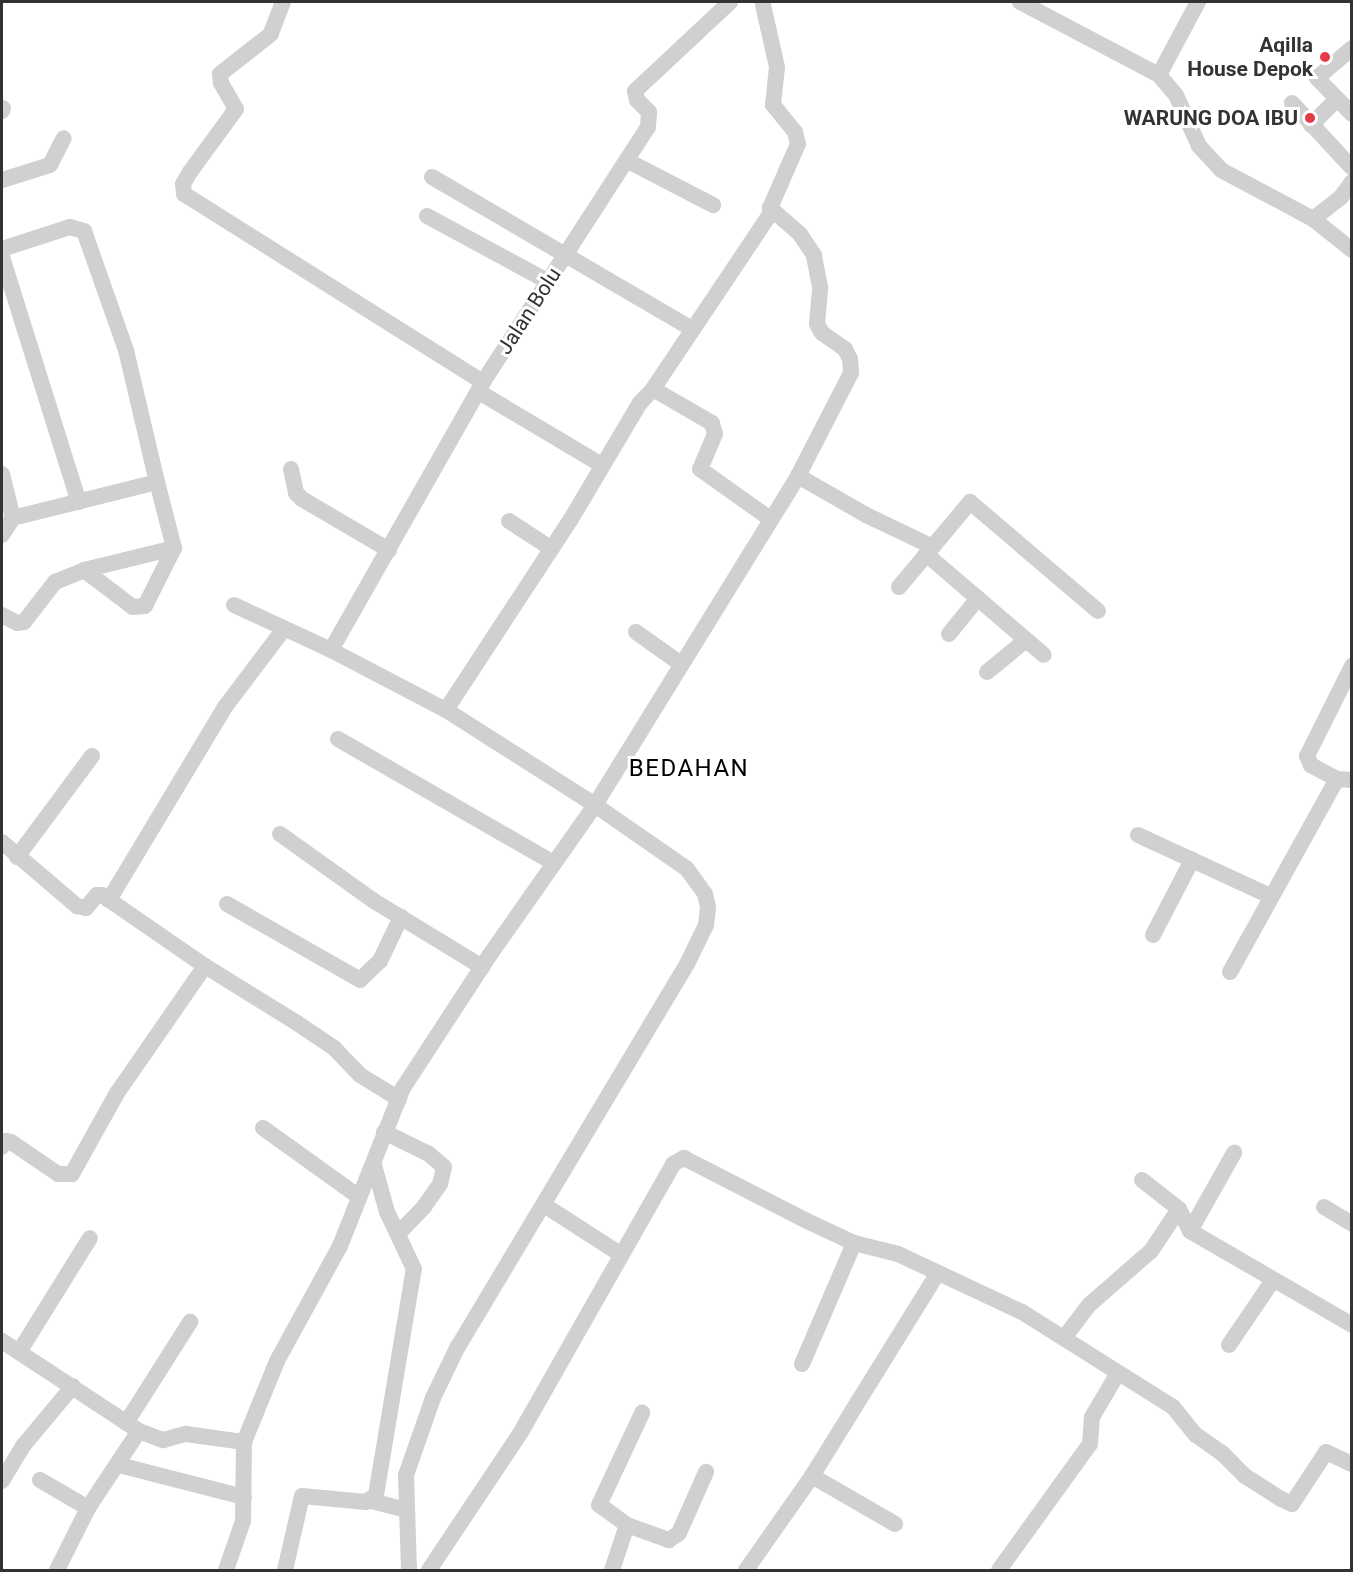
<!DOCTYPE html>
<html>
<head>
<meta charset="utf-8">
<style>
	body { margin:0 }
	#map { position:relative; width:1353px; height:1572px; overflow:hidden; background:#fff; font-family:Roboto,sans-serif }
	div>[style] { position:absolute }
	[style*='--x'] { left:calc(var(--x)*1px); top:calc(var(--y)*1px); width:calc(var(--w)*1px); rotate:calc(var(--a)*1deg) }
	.minor>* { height:16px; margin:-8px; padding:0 8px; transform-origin:8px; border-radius:8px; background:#d0d0d0 }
	.dots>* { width:16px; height:16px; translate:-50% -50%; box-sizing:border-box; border:3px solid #fff; border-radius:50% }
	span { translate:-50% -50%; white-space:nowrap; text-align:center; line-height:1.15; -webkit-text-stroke:6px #fff; paint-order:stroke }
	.poi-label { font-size:21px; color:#333; font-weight:700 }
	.right { translate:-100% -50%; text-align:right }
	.street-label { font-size:21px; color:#333 }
	.quarter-label { font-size:24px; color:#000; letter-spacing:1.5px }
	.frame { position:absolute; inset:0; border:3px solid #333; pointer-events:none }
</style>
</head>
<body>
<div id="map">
	<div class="minor">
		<i style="--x:283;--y:2;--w:34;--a:111"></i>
		<i style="--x:271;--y:34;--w:65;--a:141.9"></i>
		<i style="--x:220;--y:74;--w:9;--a:84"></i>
		<i style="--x:221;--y:83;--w:30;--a:60"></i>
		<i style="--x:236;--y:109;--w:78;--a:126.1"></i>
		<i style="--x:190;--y:172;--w:14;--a:120"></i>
		<i style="--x:183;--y:184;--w:10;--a:84"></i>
		<i style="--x:184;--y:194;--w:353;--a:32.2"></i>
		<i style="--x:1020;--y:2;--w:157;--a:27.7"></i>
		<i style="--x:1159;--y:75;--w:26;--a:50"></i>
		<i style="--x:1176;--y:95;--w:56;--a:65.7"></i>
		<i style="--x:1199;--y:146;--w:33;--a:47"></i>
		<i style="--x:1221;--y:170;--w:104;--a:28"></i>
		<i style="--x:1313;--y:219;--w:50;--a:38.5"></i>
		<i style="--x:1352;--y:48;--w:46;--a:139.4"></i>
		<i style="--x:1317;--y:78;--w:50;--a:45.8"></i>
		<i style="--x:1159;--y:75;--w:83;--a:-61.9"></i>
		<i style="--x:1292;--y:103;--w:88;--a:47.3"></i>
		<i style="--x:2;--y:111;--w:3;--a:-72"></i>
		<i style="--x:1311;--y:125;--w:35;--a:-45"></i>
		<i style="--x:628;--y:161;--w:96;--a:27.4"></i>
		<i style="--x:432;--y:177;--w:299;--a:30.3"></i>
		<i style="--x:2;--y:180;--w:50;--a:-17.4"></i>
		<i style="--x:50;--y:165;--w:30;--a:-63"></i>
		<i style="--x:427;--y:216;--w:139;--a:28.4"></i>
		<i style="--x:1313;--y:219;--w:36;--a:-38"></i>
		<i style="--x:1341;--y:197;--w:19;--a:-54"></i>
		<i style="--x:2;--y:249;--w:71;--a:-17.9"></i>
		<i style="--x:70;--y:227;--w:15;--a:16"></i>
		<i style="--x:84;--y:231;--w:126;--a:70.6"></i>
		<i style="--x:126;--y:350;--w:136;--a:76.8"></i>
		<i style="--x:157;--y:482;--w:148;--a:166"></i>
		<i style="--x:13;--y:518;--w:20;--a:123"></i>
		<i style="--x:2;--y:257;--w:257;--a:72.6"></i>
		<i style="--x:653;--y:389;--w:68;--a:30"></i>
		<i style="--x:712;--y:423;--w:11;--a:75"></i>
		<i style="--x:715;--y:434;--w:38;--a:113"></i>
		<i style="--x:700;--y:469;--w:85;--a:35.4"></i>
		<i style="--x:479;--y:392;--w:143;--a:30.7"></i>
		<i style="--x:291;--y:469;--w:25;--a:78"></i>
		<i style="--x:296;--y:493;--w:8;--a:45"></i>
		<i style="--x:302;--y:499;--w:101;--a:30.4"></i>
		<i style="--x:2;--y:474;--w:45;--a:76"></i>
		<i style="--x:798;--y:476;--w:78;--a:29.8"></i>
		<i style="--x:866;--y:515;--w:74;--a:25.5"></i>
		<i style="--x:509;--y:521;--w:51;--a:33.1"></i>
		<i style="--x:926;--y:554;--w:155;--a:40.6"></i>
		<i style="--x:84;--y:570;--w:93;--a:-13.7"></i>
		<i style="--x:899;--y:587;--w:111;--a:-50.1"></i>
		<i style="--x:970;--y:502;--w:168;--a:40.4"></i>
		<i style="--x:234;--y:605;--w:107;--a:24.9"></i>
		<i style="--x:331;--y:650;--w:130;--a:27.6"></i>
		<i style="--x:446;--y:710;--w:177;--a:32.5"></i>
		<i style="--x:595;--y:805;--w:112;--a:34.8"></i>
		<i style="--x:687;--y:869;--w:31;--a:54"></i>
		<i style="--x:705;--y:894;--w:13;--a:77"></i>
		<i style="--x:708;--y:907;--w:18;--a:96"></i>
		<i style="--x:706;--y:925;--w:43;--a:116"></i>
		<i style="--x:687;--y:964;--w:445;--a:120.9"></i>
		<i style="--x:458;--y:1346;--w:58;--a:115.7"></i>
		<i style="--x:433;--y:1398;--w:82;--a:109.3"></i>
		<i style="--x:406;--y:1475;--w:95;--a:88.2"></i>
		<i style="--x:2;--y:615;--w:17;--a:28"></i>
		<i style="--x:17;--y:623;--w:7;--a:-8"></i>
		<i style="--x:24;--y:622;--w:51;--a:-52.2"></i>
		<i style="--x:55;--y:582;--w:31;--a:-22"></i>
		<i style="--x:84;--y:570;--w:61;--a:37.1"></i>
		<i style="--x:133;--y:607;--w:12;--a:-5"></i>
		<i style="--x:145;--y:606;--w:65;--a:-63.4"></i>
		<i style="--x:174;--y:548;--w:68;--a:-104.4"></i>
		<i style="--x:636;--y:632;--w:55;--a:35.4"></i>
		<i style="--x:949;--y:634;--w:46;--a:-51.1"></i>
		<i style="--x:331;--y:650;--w:308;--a:-60.4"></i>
		<i style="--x:483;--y:382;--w:304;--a:-57.1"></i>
		<i style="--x:648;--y:127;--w:15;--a:-86"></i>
		<i style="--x:649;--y:112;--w:17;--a:-135"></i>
		<i style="--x:637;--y:100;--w:9;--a:-103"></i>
		<i style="--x:635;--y:91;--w:130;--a:-43.1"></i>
		<i style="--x:987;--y:672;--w:50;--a:-39.4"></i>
		<i style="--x:446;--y:710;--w:228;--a:-56.8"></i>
		<i style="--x:571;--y:519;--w:135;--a:-59.3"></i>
		<i style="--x:640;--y:403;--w:19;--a:-47"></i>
		<i style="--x:653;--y:389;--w:214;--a:-56.2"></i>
		<i style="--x:338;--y:739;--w:249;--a:29.9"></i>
		<i style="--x:1337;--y:779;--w:30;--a:-152"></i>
		<i style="--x:1311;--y:765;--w:10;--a:-114"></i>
		<i style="--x:1307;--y:756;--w:101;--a:-63.4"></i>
		<i style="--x:280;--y:834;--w:115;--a:35.5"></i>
		<i style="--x:374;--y:901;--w:127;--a:31.4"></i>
		<i style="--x:1138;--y:835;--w:145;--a:24.8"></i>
		<i style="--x:2;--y:842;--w:99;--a:40.5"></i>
		<i style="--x:77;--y:906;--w:9;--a:13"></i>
		<i style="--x:86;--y:908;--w:17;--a:-50"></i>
		<i style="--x:97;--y:895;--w:5;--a:0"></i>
		<i style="--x:102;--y:895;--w:125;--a:34.6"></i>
		<i style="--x:205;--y:966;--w:155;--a:124.7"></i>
		<i style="--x:117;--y:1093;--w:93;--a:119.1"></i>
		<i style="--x:72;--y:1174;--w:14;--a:180"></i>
		<i style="--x:58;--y:1174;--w:57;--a:-145.8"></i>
		<i style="--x:11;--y:1142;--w:5;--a:-169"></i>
		<i style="--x:6;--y:1141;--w:7;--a:124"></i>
		<i style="--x:17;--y:857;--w:126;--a:-53.4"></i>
		<i style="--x:109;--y:900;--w:225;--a:-59"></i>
		<i style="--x:225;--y:707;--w:96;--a:-53"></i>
		<i style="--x:227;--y:904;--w:153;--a:29.7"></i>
		<i style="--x:360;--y:980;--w:28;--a:-44"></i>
		<i style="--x:380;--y:961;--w:49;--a:-64.5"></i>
		<i style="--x:1153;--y:935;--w:85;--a:-62.5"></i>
		<i style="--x:205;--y:966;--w:108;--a:31.8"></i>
		<i style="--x:297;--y:1023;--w:45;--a:34"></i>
		<i style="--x:334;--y:1048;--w:37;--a:46"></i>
		<i style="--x:360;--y:1075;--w:46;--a:31.6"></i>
		<i style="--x:1230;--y:972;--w:221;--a:-61"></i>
		<i style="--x:1337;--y:779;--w:15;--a:4"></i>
		<i style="--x:263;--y:1128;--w:118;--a:35.7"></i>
		<i style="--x:384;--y:1132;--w:50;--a:26.1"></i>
		<i style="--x:429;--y:1154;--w:20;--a:41"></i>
		<i style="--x:444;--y:1167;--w:17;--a:103"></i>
		<i style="--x:440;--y:1184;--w:28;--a:125"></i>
		<i style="--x:424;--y:1207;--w:37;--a:134"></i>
		<i style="--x:1142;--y:1180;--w:47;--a:38.1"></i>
		<i style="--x:1179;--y:1209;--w:25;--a:63"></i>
		<i style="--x:1190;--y:1231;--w:187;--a:30.1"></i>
		<i style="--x:544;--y:1205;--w:90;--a:32.8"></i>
		<i style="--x:1324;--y:1207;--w:33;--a:31"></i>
		<i style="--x:1190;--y:1231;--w:90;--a:-60.6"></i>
		<i style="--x:1064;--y:1338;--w:41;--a:-52.9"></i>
		<i style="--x:1089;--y:1305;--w:82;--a:-41.1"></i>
		<i style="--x:1151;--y:1251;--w:50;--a:-56.3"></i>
		<i style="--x:2;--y:1341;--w:164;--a:33.3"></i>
		<i style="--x:139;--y:1431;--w:26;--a:21"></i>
		<i style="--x:163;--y:1440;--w:24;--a:-15"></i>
		<i style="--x:186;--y:1434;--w:59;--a:7.9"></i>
		<i style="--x:1229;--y:1345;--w:78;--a:-55.9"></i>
		<i style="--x:19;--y:1352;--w:134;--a:-58.1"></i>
		<i style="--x:802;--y:1364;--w:132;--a:-66.7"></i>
		<i style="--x:126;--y:1423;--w:120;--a:-57.6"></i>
		<i style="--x:119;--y:1465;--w:129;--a:14.4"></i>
		<i style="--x:812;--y:1476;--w:96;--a:30"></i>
		<i style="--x:40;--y:1480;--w:56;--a:30.3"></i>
		<i style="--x:2;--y:1481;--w:41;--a:-59"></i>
		<i style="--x:23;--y:1446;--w:78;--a:-50.2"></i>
		<i style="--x:371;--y:1501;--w:36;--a:14"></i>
		<i style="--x:627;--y:1525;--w:45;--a:19.7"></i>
		<i style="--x:669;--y:1540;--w:12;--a:-35"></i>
		<i style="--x:679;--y:1533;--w:67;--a:-66.1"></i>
		<i style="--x:57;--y:1570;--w:69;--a:-63.4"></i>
		<i style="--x:88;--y:1508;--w:92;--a:-56.5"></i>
		<i style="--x:226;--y:1570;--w:52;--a:-70.9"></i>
		<i style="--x:243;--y:1521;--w:79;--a:-89.3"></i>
		<i style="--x:244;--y:1442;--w:87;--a:-67.8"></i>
		<i style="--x:277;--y:1361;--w:131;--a:-61.3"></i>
		<i style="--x:340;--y:1246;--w:170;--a:-68.3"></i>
		<i style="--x:403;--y:1088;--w:158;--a:-56.9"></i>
		<i style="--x:489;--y:956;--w:184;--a:-54.9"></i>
		<i style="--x:595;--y:805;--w:387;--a:-58.3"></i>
		<i style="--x:798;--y:476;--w:116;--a:-62.8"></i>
		<i style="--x:851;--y:373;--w:14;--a:-94"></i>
		<i style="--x:850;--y:359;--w:11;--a:-117"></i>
		<i style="--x:845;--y:349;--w:28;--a:-145"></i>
		<i style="--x:822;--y:333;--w:10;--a:-119"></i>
		<i style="--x:817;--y:324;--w:37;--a:-85"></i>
		<i style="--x:820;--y:287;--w:33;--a:-101"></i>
		<i style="--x:814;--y:255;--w:25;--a:-124"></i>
		<i style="--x:800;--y:234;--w:40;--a:-139"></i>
		<i style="--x:770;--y:208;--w:70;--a:-66.4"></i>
		<i style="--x:798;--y:144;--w:12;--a:-104"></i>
		<i style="--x:795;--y:132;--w:35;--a:-129"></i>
		<i style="--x:773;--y:105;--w:38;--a:-84"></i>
		<i style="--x:777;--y:67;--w:64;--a:-102.7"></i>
		<i style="--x:285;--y:1570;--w:76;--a:-77.1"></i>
		<i style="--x:302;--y:1496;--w:64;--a:5.4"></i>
		<i style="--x:366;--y:1502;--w:12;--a:-35"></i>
		<i style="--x:376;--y:1495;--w:229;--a:-80.5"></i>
		<i style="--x:414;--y:1269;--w:63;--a:-115.3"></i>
		<i style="--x:387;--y:1212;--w:49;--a:-105.5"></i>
		<i style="--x:429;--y:1570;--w:166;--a:-56.3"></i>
		<i style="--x:521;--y:1432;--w:308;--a:-60.4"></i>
		<i style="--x:673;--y:1164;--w:13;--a:-29"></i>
		<i style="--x:684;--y:1158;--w:138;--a:27.1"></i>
		<i style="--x:807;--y:1221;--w:52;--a:25.1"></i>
		<i style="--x:854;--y:1243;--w:45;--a:14"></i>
		<i style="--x:898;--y:1254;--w:137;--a:25.1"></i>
		<i style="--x:1022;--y:1312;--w:178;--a:32.2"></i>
		<i style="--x:1173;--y:1407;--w:36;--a:51"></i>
		<i style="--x:1196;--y:1435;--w:32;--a:35"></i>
		<i style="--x:1222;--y:1453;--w:33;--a:45"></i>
		<i style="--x:1245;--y:1476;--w:43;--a:32.6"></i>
		<i style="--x:1281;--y:1499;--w:12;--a:24"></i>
		<i style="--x:1292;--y:1504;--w:62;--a:-56.8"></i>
		<i style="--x:1326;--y:1452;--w:29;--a:25"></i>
		<i style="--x:612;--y:1570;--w:47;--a:-71.6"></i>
		<i style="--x:627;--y:1525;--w:34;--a:-144"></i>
		<i style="--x:599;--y:1505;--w:102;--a:-64.9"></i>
		<i style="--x:746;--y:1570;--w:115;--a:-54.9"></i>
		<i style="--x:812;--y:1476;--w:239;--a:-58.2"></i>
		<i style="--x:999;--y:1570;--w:155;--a:-54.2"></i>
		<i style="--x:1090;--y:1444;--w:27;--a:-86"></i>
		<i style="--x:1092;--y:1417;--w:51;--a:-59.4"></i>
	</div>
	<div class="dots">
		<i style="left:1325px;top:57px;background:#e63946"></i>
		<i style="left:1310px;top:118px;background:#e63946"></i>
	</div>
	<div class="poi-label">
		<span class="right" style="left:1313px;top:57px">Aqilla<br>House Depok</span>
		<span class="right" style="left:1298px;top:118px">WARUNG DOA IBU</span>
	</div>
	<div class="street-label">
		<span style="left:529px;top:311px;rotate:-57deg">Jalan Bolu</span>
	</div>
	<div class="quarter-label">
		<span style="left:689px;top:769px">BEDAHAN</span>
	</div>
	<div class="frame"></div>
</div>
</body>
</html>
